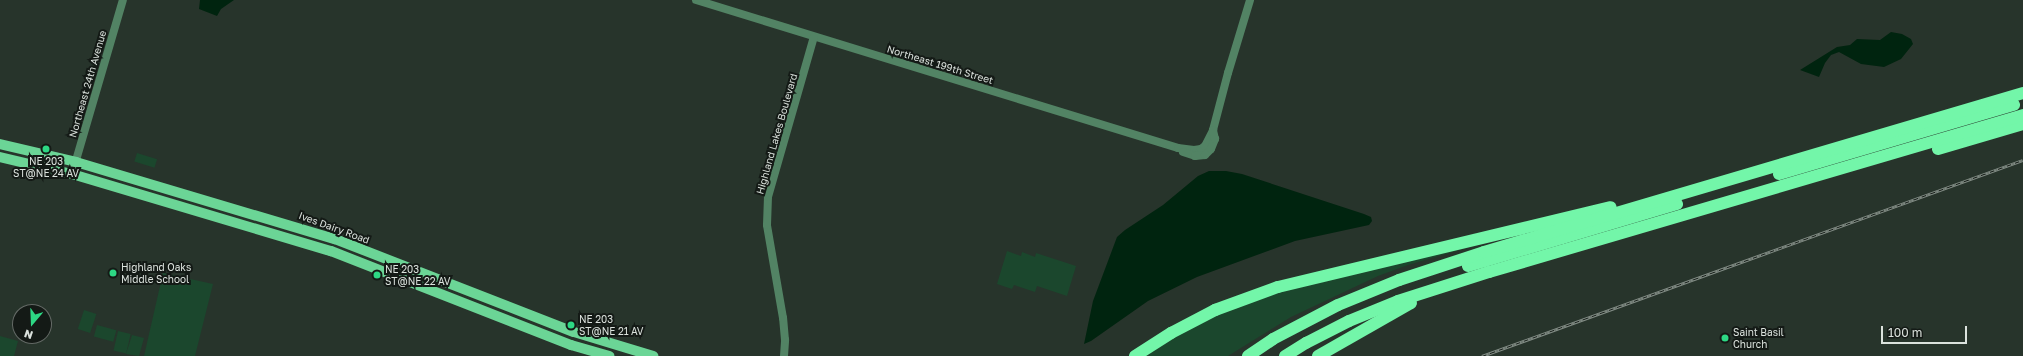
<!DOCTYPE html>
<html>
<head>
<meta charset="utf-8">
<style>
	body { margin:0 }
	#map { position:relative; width:2023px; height:356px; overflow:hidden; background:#27342b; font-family:"Golos Text",sans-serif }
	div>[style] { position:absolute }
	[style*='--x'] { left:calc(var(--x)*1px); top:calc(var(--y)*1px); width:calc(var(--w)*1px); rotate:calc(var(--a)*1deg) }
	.green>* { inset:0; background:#1b472d; transform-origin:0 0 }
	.water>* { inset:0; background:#00240f }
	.minor>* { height:8px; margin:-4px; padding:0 4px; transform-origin:4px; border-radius:4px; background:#528364 }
	.major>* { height:10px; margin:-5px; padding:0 5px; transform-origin:5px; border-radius:5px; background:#6bd596 }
	.highway>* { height:12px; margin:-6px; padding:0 6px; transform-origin:6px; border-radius:6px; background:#73f6a9 }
	.rail>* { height:3px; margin-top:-1.5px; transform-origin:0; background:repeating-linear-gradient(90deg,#141a16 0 4.5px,#838d86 0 9px); box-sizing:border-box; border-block:1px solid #838d86 }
	.dots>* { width:11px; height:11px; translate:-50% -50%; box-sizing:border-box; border:2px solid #141a16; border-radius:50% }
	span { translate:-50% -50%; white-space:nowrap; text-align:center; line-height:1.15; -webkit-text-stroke:4px #141a16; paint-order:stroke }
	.street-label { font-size:10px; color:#dbe2dd }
	.poi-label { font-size:10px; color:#dbe2dd }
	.left { translate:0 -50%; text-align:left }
	.north { position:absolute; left:12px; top:304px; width:40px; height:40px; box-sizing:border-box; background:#141a16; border:1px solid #646a66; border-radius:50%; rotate:199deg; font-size:11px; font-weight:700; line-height:16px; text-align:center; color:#dbe2dd }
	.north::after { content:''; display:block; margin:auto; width:14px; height:18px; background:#2dd884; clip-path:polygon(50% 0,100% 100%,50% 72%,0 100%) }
	.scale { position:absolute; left:1881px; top:326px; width:86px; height:18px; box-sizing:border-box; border:2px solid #dbe2dd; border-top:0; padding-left:5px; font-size:12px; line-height:14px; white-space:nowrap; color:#dbe2dd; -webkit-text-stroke:3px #141a16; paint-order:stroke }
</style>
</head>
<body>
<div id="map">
	<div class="green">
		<i style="left:137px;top:153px;width:21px;height:9px;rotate:17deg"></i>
		<i style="clip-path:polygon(1497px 239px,1408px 265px,1378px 276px,1291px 317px,1228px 356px,1138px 356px,1245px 300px)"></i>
		<i style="clip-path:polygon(1007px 251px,1021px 256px,1022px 252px,1035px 257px,1036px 253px,1076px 266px,1067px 296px,1037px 286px,1035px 292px,1014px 285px,1012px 289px,997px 284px)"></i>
		<i style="clip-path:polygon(163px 273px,213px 284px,195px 356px,144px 356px)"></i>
		<i style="left:84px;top:310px;width:13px;height:20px;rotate:18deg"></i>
		<i style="left:97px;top:325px;width:20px;height:12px;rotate:15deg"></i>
		<i style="left:118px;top:331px;width:13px;height:20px;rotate:13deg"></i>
		<i style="clip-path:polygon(132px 335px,144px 338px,139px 356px,126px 354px)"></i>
		<i style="clip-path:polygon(0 336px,18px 341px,14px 356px,0 356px)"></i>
	</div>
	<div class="water">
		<i style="clip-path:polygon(200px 0,234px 0,221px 9px,217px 16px,199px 9px)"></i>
		<i style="clip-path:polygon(1891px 32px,1902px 34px,1911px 39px,1913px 44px,1901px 59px,1884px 67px,1861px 64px,1839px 52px,1831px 55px,1825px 63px,1819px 77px,1800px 70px,1837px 47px,1850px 45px,1857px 39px,1880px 40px)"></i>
		<i style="clip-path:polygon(1209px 171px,1226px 171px,1242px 174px,1364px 214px,1371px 217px,1372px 221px,1369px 225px,1295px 241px,1197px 277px,1148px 301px,1091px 341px,1084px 344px,1093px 301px,1117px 237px,1125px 230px,1163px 205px,1198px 176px)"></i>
	</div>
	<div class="minor">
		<i style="--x:696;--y:0;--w:504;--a:17.07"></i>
		<i style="--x:1178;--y:148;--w:16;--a:7"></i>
		<i style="--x:1194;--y:150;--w:7;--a:-8"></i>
		<i style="--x:1201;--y:149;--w:5;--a:-37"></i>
		<i style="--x:1205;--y:146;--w:18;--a:-63"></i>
		<i style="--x:1213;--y:130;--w:59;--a:-75.3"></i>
		<i style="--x:1228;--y:73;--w:76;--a:-73.2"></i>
		<i style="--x:1183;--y:152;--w:13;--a:18"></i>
		<i style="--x:1195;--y:156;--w:10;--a:-6"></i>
		<i style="--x:1205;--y:155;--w:8;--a:-45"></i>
		<i style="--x:1211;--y:149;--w:11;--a:-68"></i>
		<i style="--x:1215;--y:139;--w:9;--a:-103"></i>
		<i style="--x:72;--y:174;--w:181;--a:-73.7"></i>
		<i style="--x:784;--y:356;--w:16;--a:-86"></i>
		<i style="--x:785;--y:340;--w:22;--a:-95"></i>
		<i style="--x:783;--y:318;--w:94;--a:-99.8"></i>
		<i style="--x:767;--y:225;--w:28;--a:-88"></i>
		<i style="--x:768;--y:197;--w:166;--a:-74"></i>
	</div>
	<div class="major">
		<i style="--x:0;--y:144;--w:78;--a:13.3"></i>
		<i style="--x:76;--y:162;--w:270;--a:16.6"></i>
		<i style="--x:335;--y:239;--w:256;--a:21.3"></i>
		<i style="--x:574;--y:332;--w:83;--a:16.9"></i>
		<i style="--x:0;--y:157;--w:74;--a:13.3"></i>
		<i style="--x:72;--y:174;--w:270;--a:16.6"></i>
		<i style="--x:331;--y:251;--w:258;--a:21.4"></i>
		<i style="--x:571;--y:345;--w:40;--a:16"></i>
	</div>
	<div class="highway">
		<i style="--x:1938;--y:149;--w:89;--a:-16.4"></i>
		<i style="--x:1779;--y:174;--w:245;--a:-16.4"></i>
		<i style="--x:1468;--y:266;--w:218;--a:-16.5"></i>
		<i style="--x:1135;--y:356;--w:43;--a:-32.6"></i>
		<i style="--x:1171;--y:333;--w:50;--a:-27.6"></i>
		<i style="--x:1215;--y:310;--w:67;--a:-20.1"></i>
		<i style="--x:1278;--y:287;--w:342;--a:-13.5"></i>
		<i style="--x:1248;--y:356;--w:30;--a:-34"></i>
		<i style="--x:1273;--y:339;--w:73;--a:-27.6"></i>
		<i style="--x:1338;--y:305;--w:66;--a:-22.3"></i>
		<i style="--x:1399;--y:280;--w:89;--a:-18.2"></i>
		<i style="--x:1484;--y:252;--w:562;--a:-16.44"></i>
		<i style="--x:1285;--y:356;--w:25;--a:-32"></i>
		<i style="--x:1306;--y:343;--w:48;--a:-27.1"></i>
		<i style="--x:1349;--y:321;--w:53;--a:-22.2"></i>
		<i style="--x:1398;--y:301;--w:96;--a:-17.7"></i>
		<i style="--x:1489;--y:272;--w:557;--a:-16.38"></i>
		<i style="--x:1318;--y:356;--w:107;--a:-29.7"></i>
	</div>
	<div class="rail">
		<i style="--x:1482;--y:356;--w:575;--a:-19.92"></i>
	</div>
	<div class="dots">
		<i style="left:46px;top:149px;background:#2dd884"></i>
		<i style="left:113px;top:273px;background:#2dd884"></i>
		<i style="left:377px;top:275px;background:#2dd884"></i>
		<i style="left:571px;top:325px;background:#2dd884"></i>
		<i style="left:1725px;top:338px;background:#2dd884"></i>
	</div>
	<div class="street-label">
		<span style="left:940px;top:65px;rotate:17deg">Northeast 199th Street</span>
		<span style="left:88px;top:84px;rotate:-74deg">Northeast 24th Avenue</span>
		<span style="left:777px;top:134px;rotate:-74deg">Highland Lakes Boulevard</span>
		<span style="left:334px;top:228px;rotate:20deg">Ives Dairy Road</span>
	</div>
	<div class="poi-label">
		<span style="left:46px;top:167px">NE 203<br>ST@NE 24 AV</span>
		<span class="left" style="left:121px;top:273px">Highland Oaks<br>Middle School</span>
		<span class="left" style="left:385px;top:275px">NE 203<br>ST@NE 22 AV</span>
		<span class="left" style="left:579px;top:325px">NE 203<br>ST@NE 21 AV</span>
		<span class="left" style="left:1733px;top:338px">Saint Basil<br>Church</span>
	</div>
	<div class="north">N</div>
	<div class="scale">100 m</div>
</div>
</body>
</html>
